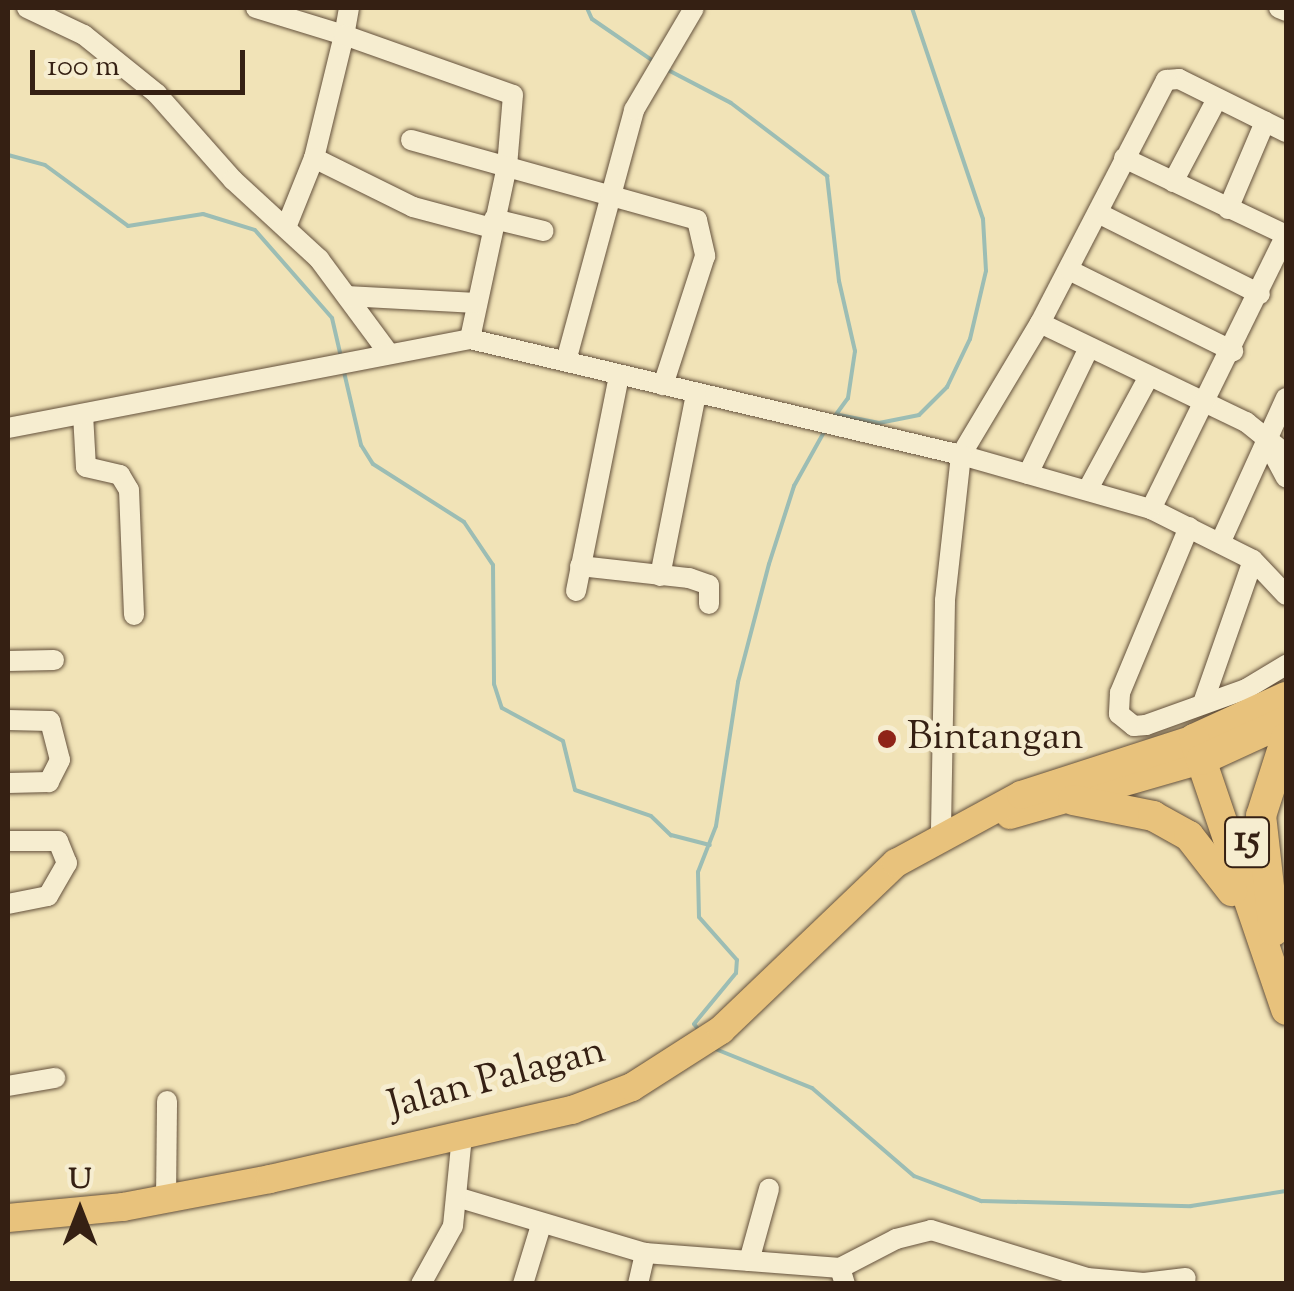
<!DOCTYPE html>
<html>
<head>
<meta charset="utf-8">
<style>
	body { margin:0 }
	#map { position:relative; width:1294px; height:1291px; overflow:hidden; background:#f1e3b7; font-family:"Sorts Mill Goudy",serif }
	div>[style] { position:absolute }
	[style*='--x'] { left:calc(var(--x)*1px); top:calc(var(--y)*1px); width:calc(var(--w)*1px); rotate:calc(var(--a)*1deg) }
	.stream>* { height:4px; margin:-2px; padding:0 2px; transform-origin:2px; border-radius:2px; background:#9cbdb4 }
	.roads { filter:drop-shadow(0 0 2px #64513c) drop-shadow(0 0 2px #64513c) }
	.minor>* { height:20px; margin:-10px; padding:0 10px; transform-origin:10px; border-radius:10px; background:#f6edd0 }
	.major>* { height:28px; margin:-14px; padding:0 14px; transform-origin:14px; border-radius:14px; background:#e8c27c }
	.highway>* { height:30px; margin:-15px; padding:0 15px; transform-origin:15px; border-radius:15px; background:#e8c27c }
	.dots>* { width:28px; height:28px; translate:-50% -50%; box-sizing:border-box; border:5px solid #f6edd0; border-radius:50% }
	span { translate:-50% -50%; white-space:nowrap; text-align:center; line-height:1.15; -webkit-text-stroke:10px #f6edd0; paint-order:stroke }
	.shield-label span { padding:2px 8px; background:#f6edd0; border:2px solid; border-radius:8px; -webkit-text-stroke-width:0 }
	.shield-label { font-size:38px; color:#352013; font-weight:700 }
	.poi-label { font-size:40px; color:#352013 }
	.left { translate:0 -50%; text-align:left }
	.street-label { font-size:40px; color:#352013 }
	.frame { position:absolute; inset:0; border:10px solid #352013; pointer-events:none }
	.north { position:absolute; left:30px; top:1161px; width:100px; height:100px; -webkit-text-stroke:8px #f6edd0; paint-order:stroke; rotate:0deg; font-size:28px; font-weight:700; line-height:40px; text-align:center; color:#352013 }
	.north::after { content:''; display:block; margin:auto; width:35px; height:45px; background:#352013; clip-path:polygon(50% 0,100% 100%,50% 72%,0 100%) }
	.scale { position:absolute; left:30px; top:50px; width:215px; height:45px; box-sizing:border-box; border:5px solid #352013; border-top:0; padding-left:12px; font-size:30px; line-height:35px; white-space:nowrap; color:#352013; -webkit-text-stroke:8px #f6edd0; paint-order:stroke }
</style>
</head>
<body>
<div id="map">
	<div class="stream">
		<i style="--x:587;--y:8;--w:12;--a:66"></i>
		<i style="--x:592;--y:19;--w:78;--a:34.5"></i>
		<i style="--x:668;--y:70;--w:71;--a:27.6"></i>
		<i style="--x:731;--y:103;--w:121;--a:37.2"></i>
		<i style="--x:827;--y:176;--w:106;--a:83.5"></i>
		<i style="--x:839;--y:281;--w:72;--a:77.1"></i>
		<i style="--x:855;--y:351;--w:48;--a:98.5"></i>
		<i style="--x:848;--y:398;--w:22;--a:126"></i>
		<i style="--x:8;--y:155;--w:38;--a:15"></i>
		<i style="--x:45;--y:165;--w:103;--a:36.3"></i>
		<i style="--x:128;--y:226;--w:76;--a:-9.1"></i>
		<i style="--x:203;--y:214;--w:54;--a:17.1"></i>
		<i style="--x:255;--y:230;--w:117;--a:48.8"></i>
		<i style="--x:332;--y:318;--w:40;--a:77"></i>
		<i style="--x:344;--y:372;--w:75;--a:76.9"></i>
		<i style="--x:361;--y:445;--w:22;--a:58"></i>
		<i style="--x:373;--y:464;--w:108;--a:32.5"></i>
		<i style="--x:464;--y:522;--w:52;--a:56"></i>
		<i style="--x:493;--y:565;--w:119;--a:89.5"></i>
		<i style="--x:494;--y:684;--w:25;--a:72"></i>
		<i style="--x:502;--y:708;--w:69;--a:28.4"></i>
		<i style="--x:563;--y:741;--w:50;--a:76.2"></i>
		<i style="--x:575;--y:790;--w:80;--a:18.9"></i>
		<i style="--x:651;--y:816;--w:28;--a:44"></i>
		<i style="--x:671;--y:835;--w:40;--a:14.4"></i>
		<i style="--x:839;--y:415;--w:41;--a:11.3"></i>
		<i style="--x:879;--y:423;--w:41;--a:-11.3"></i>
		<i style="--x:919;--y:415;--w:40;--a:-45"></i>
		<i style="--x:947;--y:387;--w:53;--a:-64.4"></i>
		<i style="--x:970;--y:339;--w:70;--a:-76.8"></i>
		<i style="--x:986;--y:271;--w:52;--a:-93.3"></i>
		<i style="--x:983;--y:219;--w:223;--a:-108.6"></i>
		<i style="--x:698;--y:1029;--w:6;--a:-129"></i>
		<i style="--x:694;--y:1024;--w:66;--a:-50.5"></i>
		<i style="--x:736;--y:973;--w:13;--a:-86"></i>
		<i style="--x:737;--y:960;--w:57;--a:-131.5"></i>
		<i style="--x:699;--y:917;--w:45;--a:-91.3"></i>
		<i style="--x:698;--y:872;--w:49;--a:-68.6"></i>
		<i style="--x:716;--y:826;--w:146;--a:-81.3"></i>
		<i style="--x:738;--y:682;--w:122;--a:-75.3"></i>
		<i style="--x:769;--y:564;--w:82;--a:-72.2"></i>
		<i style="--x:794;--y:486;--w:62;--a:-60.9"></i>
		<i style="--x:713;--y:1048;--w:107;--a:22"></i>
		<i style="--x:812;--y:1088;--w:135;--a:40.8"></i>
		<i style="--x:914;--y:1176;--w:72;--a:20.5"></i>
		<i style="--x:981;--y:1201;--w:210;--a:1.4"></i>
		<i style="--x:1191;--y:1206;--w:96;--a:-9"></i>
	</div>
	<div class="roads">
		<div class="minor">
			<i style="--x:27;--y:8;--w:63;--a:25.3"></i>
			<i style="--x:84;--y:35;--w:94;--a:38.9"></i>
			<i style="--x:157;--y:94;--w:115;--a:48.5"></i>
			<i style="--x:233;--y:180;--w:117;--a:42.6"></i>
			<i style="--x:319;--y:259;--w:114;--a:53.5"></i>
			<i style="--x:256;--y:8;--w:92;--a:17.1"></i>
			<i style="--x:344;--y:35;--w:127;--a:103.7"></i>
			<i style="--x:314;--y:158;--w:110;--a:26.3"></i>
			<i style="--x:413;--y:207;--w:82;--a:14.9"></i>
			<i style="--x:349;--y:8;--w:27;--a:100"></i>
			<i style="--x:344;--y:35;--w:179;--a:19.5"></i>
			<i style="--x:513;--y:95;--w:71;--a:94.8"></i>
			<i style="--x:507;--y:166;--w:177;--a:102.1"></i>
			<i style="--x:1279;--y:8;--w:8;--a:23"></i>
			<i style="--x:1286;--y:132;--w:119;--a:-153.6"></i>
			<i style="--x:1179;--y:79;--w:13;--a:176"></i>
			<i style="--x:1166;--y:80;--w:274;--a:117.4"></i>
			<i style="--x:1040;--y:323;--w:229;--a:25.7"></i>
			<i style="--x:1246;--y:422;--w:51;--a:38.7"></i>
			<i style="--x:411;--y:140;--w:297;--a:15.6"></i>
			<i style="--x:697;--y:220;--w:37;--a:77"></i>
			<i style="--x:705;--y:256;--w:136;--a:108"></i>
			<i style="--x:1124;--y:158;--w:179;--a:25.4"></i>
			<i style="--x:1173;--y:182;--w:94;--a:-62.1"></i>
			<i style="--x:1228;--y:209;--w:95;--a:-67"></i>
			<i style="--x:1098;--y:213;--w:181;--a:26.6"></i>
			<i style="--x:494;--y:219;--w:51;--a:13.5"></i>
			<i style="--x:287;--y:225;--w:72;--a:-68.1"></i>
			<i style="--x:1071;--y:271;--w:181;--a:26.3"></i>
			<i style="--x:347;--y:296;--w:129;--a:3.1"></i>
			<i style="--x:1040;--y:323;--w:154;--a:120.9"></i>
			<i style="--x:961;--y:455;--w:198;--a:15.9"></i>
			<i style="--x:1151;--y:509;--w:114;--a:26.6"></i>
			<i style="--x:1253;--y:560;--w:48;--a:46.7"></i>
			<i style="--x:566;--y:361;--w:260;--a:-74.8"></i>
			<i style="--x:634;--y:110;--w:118;--a:-59.5"></i>
			<i style="--x:83;--y:414;--w:53;--a:86.8"></i>
			<i style="--x:86;--y:467;--w:35;--a:13"></i>
			<i style="--x:120;--y:475;--w:17;--a:59"></i>
			<i style="--x:129;--y:490;--w:125;--a:87.7"></i>
			<i style="--x:8;--y:428;--w:470;--a:-10.9"></i>
			<i style="--x:470;--y:339;--w:505;--a:13.29"></i>
			<i style="--x:961;--y:455;--w:147;--a:96.3"></i>
			<i style="--x:945;--y:601;--w:236;--a:91"></i>
			<i style="--x:1267;--y:442;--w:40;--a:62"></i>
			<i style="--x:1028;--y:474;--w:140;--a:-64.2"></i>
			<i style="--x:1088;--y:489;--w:128;--a:-61.6"></i>
			<i style="--x:1151;--y:509;--w:305;--a:-63.8"></i>
			<i style="--x:1189;--y:527;--w:180;--a:112.6"></i>
			<i style="--x:1120;--y:693;--w:21;--a:93"></i>
			<i style="--x:1119;--y:714;--w:19;--a:39"></i>
			<i style="--x:1134;--y:726;--w:12;--a:-5"></i>
			<i style="--x:1146;--y:725;--w:106;--a:-19.8"></i>
			<i style="--x:1246;--y:689;--w:47;--a:-31"></i>
			<i style="--x:1221;--y:541;--w:157;--a:-65.6"></i>
			<i style="--x:580;--y:566;--w:110;--a:6.3"></i>
			<i style="--x:689;--y:578;--w:21;--a:19"></i>
			<i style="--x:709;--y:585;--w:19;--a:90"></i>
			<i style="--x:660;--y:576;--w:186;--a:-78.8"></i>
			<i style="--x:576;--y:591;--w:220;--a:-78.7"></i>
			<i style="--x:8;--y:661;--w:46;--a:-1.2"></i>
			<i style="--x:1203;--y:703;--w:151;--a:-70.7"></i>
			<i style="--x:8;--y:720;--w:42;--a:1.4"></i>
			<i style="--x:50;--y:721;--w:40;--a:75.6"></i>
			<i style="--x:60;--y:760;--w:25;--a:117"></i>
			<i style="--x:49;--y:782;--w:41;--a:178.6"></i>
			<i style="--x:8;--y:841;--w:50;--a:0"></i>
			<i style="--x:58;--y:841;--w:24;--a:68"></i>
			<i style="--x:67;--y:863;--w:38;--a:120"></i>
			<i style="--x:48;--y:896;--w:41;--a:168.7"></i>
			<i style="--x:8;--y:1086;--w:48;--a:-9.7"></i>
			<i style="--x:460;--y:1198;--w:193;--a:16.6"></i>
			<i style="--x:645;--y:1253;--w:196;--a:4.4"></i>
			<i style="--x:840;--y:1268;--w:17;--a:73"></i>
			<i style="--x:166;--y:1200;--w:99;--a:-89.4"></i>
			<i style="--x:749;--y:1261;--w:75;--a:-74.5"></i>
			<i style="--x:840;--y:1268;--w:63;--a:-27.4"></i>
			<i style="--x:896;--y:1239;--w:36;--a:-14"></i>
			<i style="--x:931;--y:1230;--w:163;--a:17.1"></i>
			<i style="--x:1087;--y:1278;--w:57;--a:5"></i>
			<i style="--x:1144;--y:1283;--w:42;--a:-6.8"></i>
			<i style="--x:421;--y:1284;--w:66;--a:-61.1"></i>
			<i style="--x:453;--y:1226;--w:90;--a:-84.3"></i>
			<i style="--x:523;--y:1284;--w:62;--a:-73"></i>
			<i style="--x:638;--y:1284;--w:32;--a:-77"></i>
		</div>
		<div class="major">
			<i style="--x:1010;--y:815;--w:199;--a:-16.1"></i>
			<i style="--x:8;--y:1218;--w:116;--a:-5.5"></i>
			<i style="--x:123;--y:1207;--w:150;--a:-10.8"></i>
			<i style="--x:270;--y:1179;--w:310;--a:-12.9"></i>
			<i style="--x:572;--y:1110;--w:64;--a:-21"></i>
			<i style="--x:632;--y:1087;--w:106;--a:-32.6"></i>
			<i style="--x:721;--y:1030;--w:242;--a:-43.7"></i>
			<i style="--x:896;--y:863;--w:142;--a:-28.5"></i>
			<i style="--x:1021;--y:795;--w:182;--a:-17.9"></i>
		</div>
		<div class="highway">
			<i style="--x:1286;--y:697;--w:101;--a:155.5"></i>
			<i style="--x:1194;--y:739;--w:286;--a:71.2"></i>
			<i style="--x:1201;--y:760;--w:94;--a:-24.6"></i>
			<i style="--x:1073;--y:800;--w:82;--a:11.3"></i>
			<i style="--x:1153;--y:816;--w:41;--a:29.1"></i>
			<i style="--x:1189;--y:836;--w:70;--a:52"></i>
			<i style="--x:1274;--y:931;--w:116;--a:-96.4"></i>
			<i style="--x:1261;--y:816;--w:82;--a:-72.2"></i>
		</div>
	</div>
	<div class="dots">
		<i style="left:887px;top:739px;background:#8f2418"></i>
	</div>
	<div class="shield-label">
		<span style="left:1247px;top:842px">15</span>
	</div>
	<div class="poi-label">
		<span class="left" style="left:907px;top:739px">Bintangan</span>
	</div>
	<div class="street-label">
		<span style="left:497px;top:1080px;rotate:-15deg">Jalan Palagan</span>
	</div>
	<div class="frame"></div>
	<div class="north">U</div>
	<div class="scale">100 m</div>
</div>
</body>
</html>
